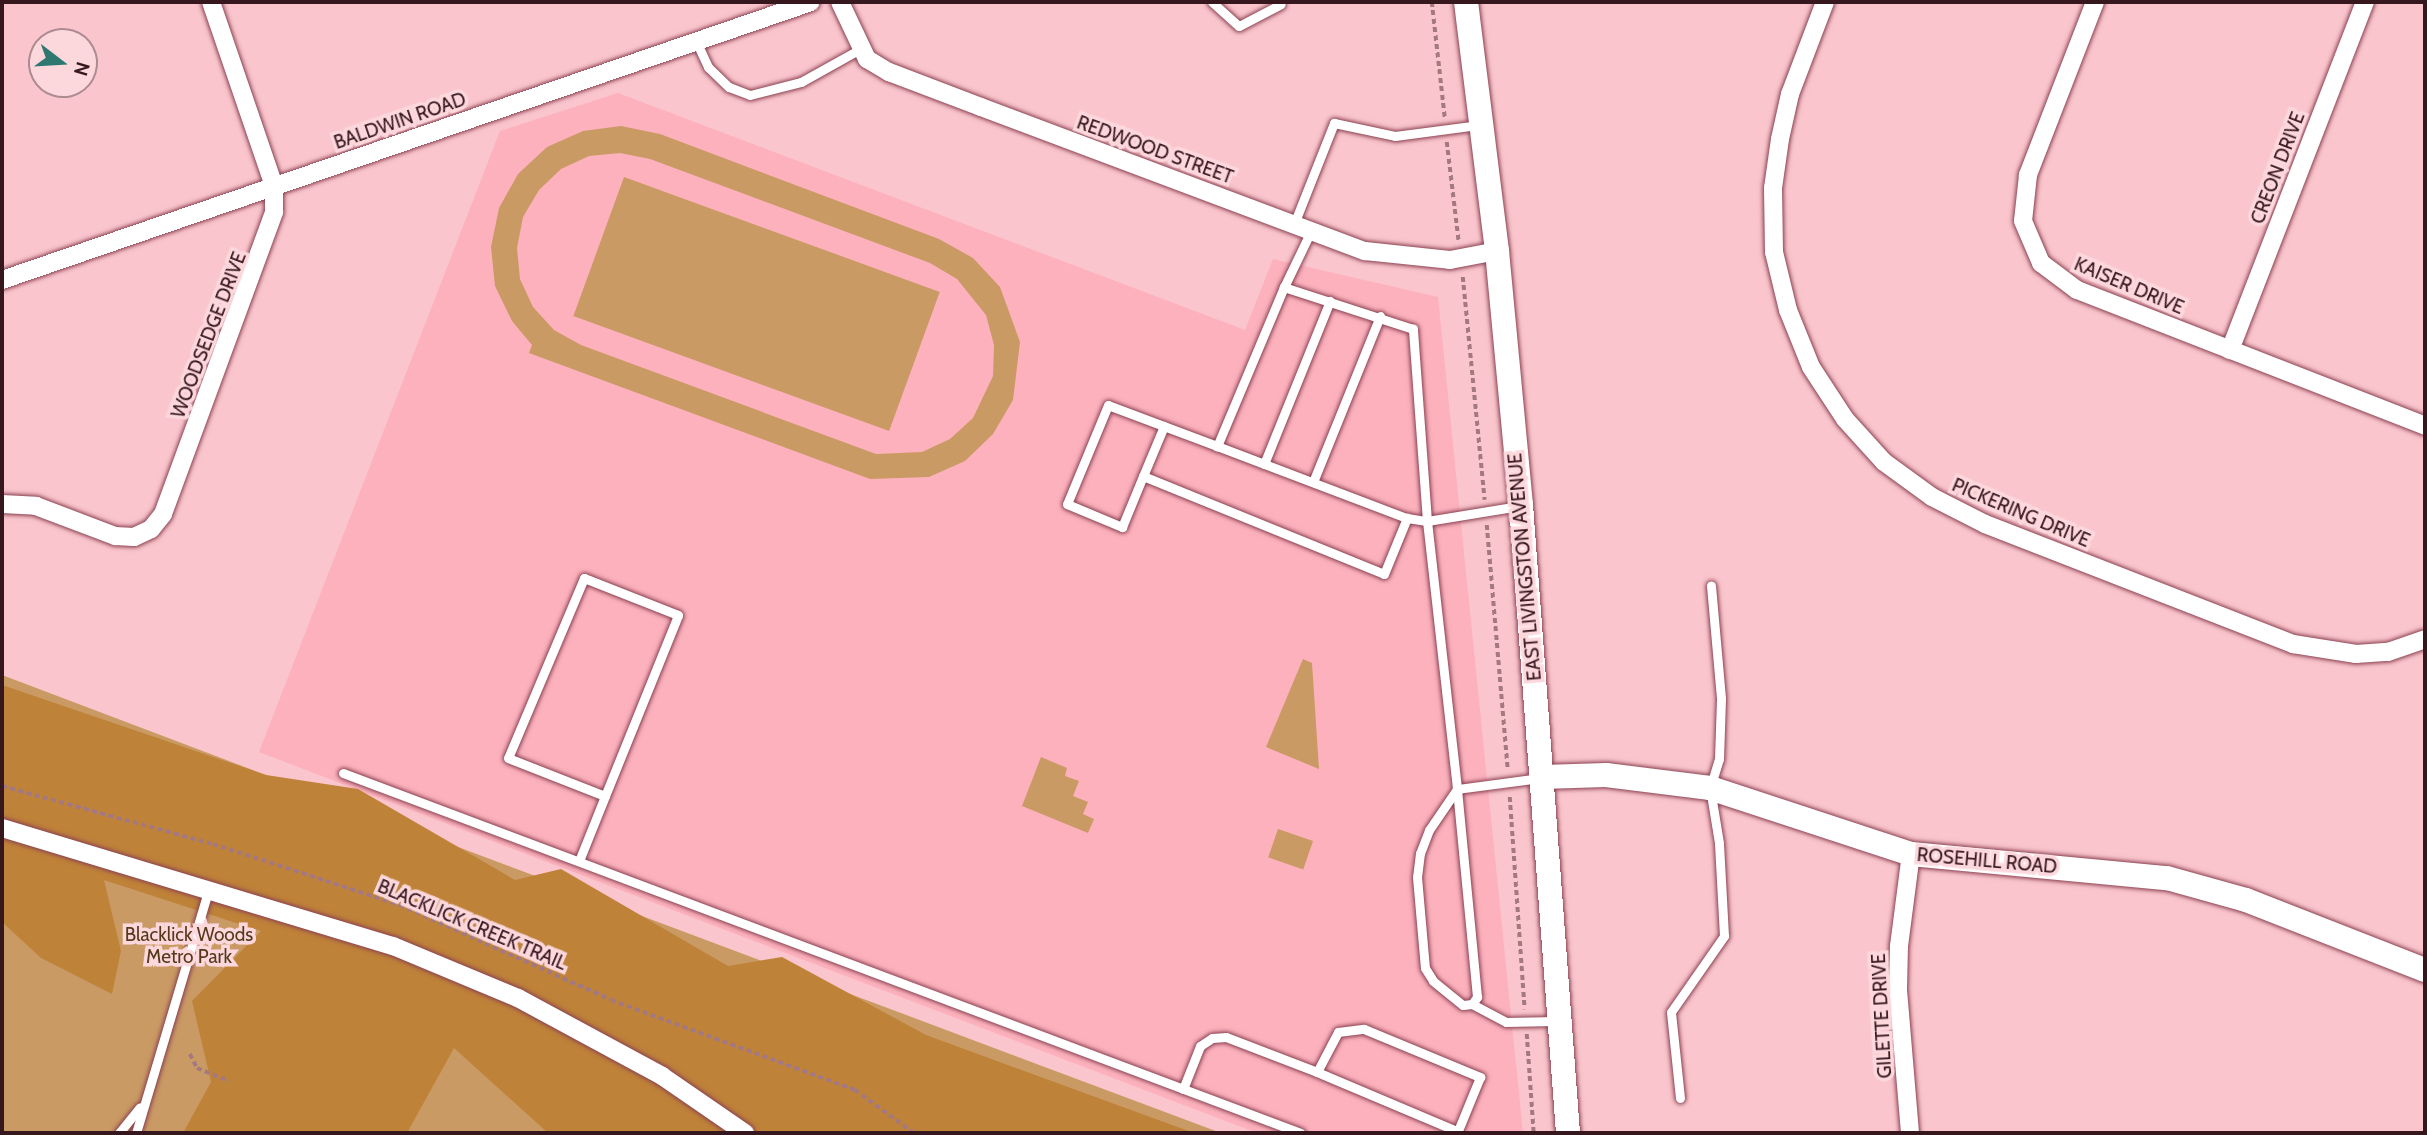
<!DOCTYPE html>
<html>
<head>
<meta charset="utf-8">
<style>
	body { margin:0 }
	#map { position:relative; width:2427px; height:1135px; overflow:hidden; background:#fac5cd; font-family:Cabin,sans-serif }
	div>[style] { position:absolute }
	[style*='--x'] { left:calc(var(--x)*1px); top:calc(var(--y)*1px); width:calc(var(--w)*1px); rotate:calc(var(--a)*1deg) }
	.built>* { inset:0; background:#fcb1bd }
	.green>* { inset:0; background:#ca9a64; transform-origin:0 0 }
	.forest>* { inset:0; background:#bf8239 }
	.path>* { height:3.5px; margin-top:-1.75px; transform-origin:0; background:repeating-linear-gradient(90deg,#a47880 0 5px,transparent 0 8.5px) }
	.roads { filter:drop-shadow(0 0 2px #8b4151) drop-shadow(0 0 2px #8b4151) }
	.lane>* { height:9px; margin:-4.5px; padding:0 4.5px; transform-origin:4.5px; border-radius:4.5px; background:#fff }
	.street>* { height:18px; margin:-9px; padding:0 9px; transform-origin:9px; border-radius:9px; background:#fff }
	.secondary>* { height:24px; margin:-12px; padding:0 12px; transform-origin:12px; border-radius:12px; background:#fff }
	span { translate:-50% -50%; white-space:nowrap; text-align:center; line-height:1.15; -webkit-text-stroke:7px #fcd8dd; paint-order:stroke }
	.street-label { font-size:19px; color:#37171e }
	.park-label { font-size:19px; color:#543a1b }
	.frame { position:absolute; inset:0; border:4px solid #37171e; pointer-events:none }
	.north { position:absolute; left:28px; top:28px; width:70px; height:70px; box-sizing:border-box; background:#fcd8dd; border:2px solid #ad8b91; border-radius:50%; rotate:107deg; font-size:19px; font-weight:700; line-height:28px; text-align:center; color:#37171e }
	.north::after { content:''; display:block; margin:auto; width:24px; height:32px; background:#2f7872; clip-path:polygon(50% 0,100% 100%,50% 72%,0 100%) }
</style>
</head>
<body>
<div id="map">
	<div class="built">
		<i style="clip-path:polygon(618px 93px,1245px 330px,1273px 259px,1438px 297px,1523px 1133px,1257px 1133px,259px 752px,500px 131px)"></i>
	</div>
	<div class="green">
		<i style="clip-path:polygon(evenodd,621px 126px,660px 134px,939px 239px,973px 258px,1000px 287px,1020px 342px,1013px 400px,993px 434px,965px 461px,929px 477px,870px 479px,529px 353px,532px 345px,512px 321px,495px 286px,491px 247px,499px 208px,518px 174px,547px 147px,583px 131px,621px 126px,620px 153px,650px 159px,930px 263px,957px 279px,986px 315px,994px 345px,993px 376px,973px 418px,950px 439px,922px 452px,876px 454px,581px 345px,554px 330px,533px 307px,520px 279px,517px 248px,523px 217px,539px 190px,561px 169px,589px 156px,620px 153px)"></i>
		<i style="left:624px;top:177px;width:336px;height:148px;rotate:20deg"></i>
		<i style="clip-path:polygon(1303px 659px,1312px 663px,1319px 769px,1266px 747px)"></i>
		<i style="clip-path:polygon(2px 675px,266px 775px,1221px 1133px,2px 1133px)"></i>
		<i style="clip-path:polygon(1041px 757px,1067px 768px,1065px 776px,1079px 781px,1073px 796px,1088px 802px,1083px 814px,1094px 819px,1088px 833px,1022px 806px)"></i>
		<i style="left:1278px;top:829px;width:37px;height:30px;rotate:19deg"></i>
	</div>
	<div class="forest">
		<i style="clip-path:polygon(2px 685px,266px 775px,358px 789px,515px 880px,561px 869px,728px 966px,782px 957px,926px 1035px,1194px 1133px,548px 1133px,454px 1048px,407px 1133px,183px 1133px,211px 1082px,192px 1001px,261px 931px,104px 880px,121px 951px,112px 994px,41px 958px,2px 922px)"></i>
	</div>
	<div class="path">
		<i style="--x:1432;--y:2;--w:116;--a:83.6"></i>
		<i style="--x:1447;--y:142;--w:101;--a:83.2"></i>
		<i style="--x:1463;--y:277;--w:224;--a:84.4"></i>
		<i style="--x:1487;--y:525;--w:244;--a:85.1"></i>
		<i style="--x:2;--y:786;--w:219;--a:15.4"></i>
		<i style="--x:213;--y:844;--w:197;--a:18.1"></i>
		<i style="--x:400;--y:905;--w:231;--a:24.2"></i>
		<i style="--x:611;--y:1000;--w:260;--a:20.2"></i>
		<i style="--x:855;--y:1090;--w:73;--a:36.1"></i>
		<i style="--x:1510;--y:797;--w:213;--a:86"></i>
		<i style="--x:1527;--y:1034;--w:99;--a:86"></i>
		<i style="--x:190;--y:1054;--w:16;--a:63"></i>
		<i style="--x:197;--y:1068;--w:35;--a:22"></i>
	</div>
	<div class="roads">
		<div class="lane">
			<i style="--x:1212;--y:2;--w:36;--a:42"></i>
			<i style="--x:1239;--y:26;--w:47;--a:-27.6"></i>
			<i style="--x:696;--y:41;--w:29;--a:65"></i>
			<i style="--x:708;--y:67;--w:29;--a:44"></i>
			<i style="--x:729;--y:87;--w:22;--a:21"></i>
			<i style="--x:750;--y:95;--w:53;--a:-14.3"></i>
			<i style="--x:801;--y:82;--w:68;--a:-29.2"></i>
			<i style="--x:1294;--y:224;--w:109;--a:-68.4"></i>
			<i style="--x:1334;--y:123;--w:62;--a:12"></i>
			<i style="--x:1395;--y:136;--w:85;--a:-7.5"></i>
			<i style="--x:1284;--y:287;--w:173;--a:112.8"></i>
			<i style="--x:1217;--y:446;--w:203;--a:20.8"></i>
			<i style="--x:1407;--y:518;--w:20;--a:9"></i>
			<i style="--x:1427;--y:521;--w:193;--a:-94.2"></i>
			<i style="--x:1413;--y:329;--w:136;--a:-162"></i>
			<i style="--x:1284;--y:287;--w:62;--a:-64.3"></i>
			<i style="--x:1217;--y:446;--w:116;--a:-159.4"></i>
			<i style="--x:1108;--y:405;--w:107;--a:112.5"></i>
			<i style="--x:1067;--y:504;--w:60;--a:22.7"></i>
			<i style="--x:1122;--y:527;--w:55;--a:-67.6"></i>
			<i style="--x:1143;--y:476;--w:260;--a:22.1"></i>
			<i style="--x:1384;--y:574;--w:61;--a:-67.7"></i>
			<i style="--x:1264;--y:464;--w:176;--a:-68"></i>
			<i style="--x:1143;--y:476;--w:54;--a:-67.2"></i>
			<i style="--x:1313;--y:482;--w:179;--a:-68"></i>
			<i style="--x:1519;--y:506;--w:93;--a:170.7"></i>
			<i style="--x:1427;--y:521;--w:270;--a:83.6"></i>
			<i style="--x:1457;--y:789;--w:83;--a:-7.6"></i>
			<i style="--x:343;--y:773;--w:1023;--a:20.6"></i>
			<i style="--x:579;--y:861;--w:70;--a:-68.2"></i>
			<i style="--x:605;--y:796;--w:195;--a:-68"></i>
			<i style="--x:678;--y:615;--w:101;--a:-158.5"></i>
			<i style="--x:584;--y:578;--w:195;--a:112.9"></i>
			<i style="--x:508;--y:758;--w:104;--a:21.4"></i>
			<i style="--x:1472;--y:1004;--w:9;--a:-54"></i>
			<i style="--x:1477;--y:997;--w:209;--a:-95.5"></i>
			<i style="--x:1457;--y:789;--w:50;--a:124.3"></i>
			<i style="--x:1429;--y:830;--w:25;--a:111"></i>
			<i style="--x:1420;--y:853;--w:24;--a:97"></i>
			<i style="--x:1417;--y:877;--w:91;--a:85"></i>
			<i style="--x:1425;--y:968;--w:15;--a:58"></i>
			<i style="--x:1433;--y:981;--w:38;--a:39"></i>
			<i style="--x:1463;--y:1005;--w:9;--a:-6"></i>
			<i style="--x:1472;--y:1004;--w:38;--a:28"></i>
			<i style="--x:1506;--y:1022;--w:50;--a:-1.1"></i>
			<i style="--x:1317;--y:1072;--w:152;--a:22.9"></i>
			<i style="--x:1183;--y:1089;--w:46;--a:-68.4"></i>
			<i style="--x:1200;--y:1046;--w:14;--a:-34"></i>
			<i style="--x:1212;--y:1038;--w:14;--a:-4"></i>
			<i style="--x:1226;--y:1037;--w:97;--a:21"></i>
			<i style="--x:1317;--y:1072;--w:45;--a:-62.3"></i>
			<i style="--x:1338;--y:1032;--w:26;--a:-7"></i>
			<i style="--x:1364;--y:1029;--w:126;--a:22.5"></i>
			<i style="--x:1480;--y:1077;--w:61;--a:112.3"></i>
			<i style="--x:1680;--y:1098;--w:86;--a:-96"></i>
			<i style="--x:1671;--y:1012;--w:93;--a:-55.1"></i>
			<i style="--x:1724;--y:936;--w:93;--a:-93.1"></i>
			<i style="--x:1719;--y:843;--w:56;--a:-99.3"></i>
			<i style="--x:1710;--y:788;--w:30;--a:-73"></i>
			<i style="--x:1719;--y:759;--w:61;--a:-88.1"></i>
			<i style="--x:1721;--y:698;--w:113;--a:-95.1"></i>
			<i style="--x:119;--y:1133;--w:33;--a:-51"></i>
			<i style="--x:136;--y:1133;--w:252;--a:-73.4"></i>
		</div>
		<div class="street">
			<i style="--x:840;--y:2;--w:63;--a:64.7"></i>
			<i style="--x:867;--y:59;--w:26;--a:31"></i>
			<i style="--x:889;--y:72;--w:98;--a:20.8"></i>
			<i style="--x:981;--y:107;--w:410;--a:20.6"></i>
			<i style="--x:1365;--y:251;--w:85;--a:6"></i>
			<i style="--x:1450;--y:260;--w:48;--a:-10.8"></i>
			<i style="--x:1825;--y:2;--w:98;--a:110.8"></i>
			<i style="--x:1790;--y:94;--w:46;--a:102.5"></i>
			<i style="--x:1780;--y:139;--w:49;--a:98.1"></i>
			<i style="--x:1773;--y:188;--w:64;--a:89.1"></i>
			<i style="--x:1774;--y:252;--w:60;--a:76.4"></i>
			<i style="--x:1788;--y:310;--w:61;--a:68"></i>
			<i style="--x:1811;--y:367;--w:62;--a:56.8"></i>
			<i style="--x:1845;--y:419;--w:58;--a:47.8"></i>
			<i style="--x:1884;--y:462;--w:59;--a:36.1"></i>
			<i style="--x:1932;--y:497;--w:59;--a:27"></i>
			<i style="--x:1985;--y:524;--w:331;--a:21.3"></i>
			<i style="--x:2293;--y:644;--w:64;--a:9"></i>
			<i style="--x:2356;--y:654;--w:32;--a:-4"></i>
			<i style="--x:2388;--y:652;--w:39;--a:-19"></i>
			<i style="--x:2095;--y:2;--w:186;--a:111.2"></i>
			<i style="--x:2028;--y:175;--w:46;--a:96.2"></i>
			<i style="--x:2023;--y:221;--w:46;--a:66.8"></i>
			<i style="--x:2041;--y:263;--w:45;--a:36.9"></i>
			<i style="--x:2077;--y:290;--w:374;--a:21.3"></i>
			<i style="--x:2;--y:280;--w:855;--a:-18.96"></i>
			<i style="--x:2230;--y:350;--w:373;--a:-68.8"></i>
			<i style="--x:2;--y:504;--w:34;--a:3"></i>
			<i style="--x:36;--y:506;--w:85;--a:20.8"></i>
			<i style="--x:115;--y:536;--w:19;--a:3"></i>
			<i style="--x:134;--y:537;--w:19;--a:-25"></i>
			<i style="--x:151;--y:529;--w:19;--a:-51"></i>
			<i style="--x:163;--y:514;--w:322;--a:-69.8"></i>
			<i style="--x:274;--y:212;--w:26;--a:-90"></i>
			<i style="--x:274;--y:186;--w:194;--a:-108.9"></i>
			<i style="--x:2;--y:828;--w:408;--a:16.8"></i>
			<i style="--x:393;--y:946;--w:135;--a:22.6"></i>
			<i style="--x:518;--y:998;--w:164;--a:28.4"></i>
			<i style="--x:662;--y:1076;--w:101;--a:34.5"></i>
			<i style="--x:1910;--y:1133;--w:144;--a:-94.8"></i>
			<i style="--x:1898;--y:989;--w:43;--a:-88.7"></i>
			<i style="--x:1899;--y:946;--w:93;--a:-82.6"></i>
		</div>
		<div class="secondary">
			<i style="--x:1466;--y:2;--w:251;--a:82.9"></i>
			<i style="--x:1497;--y:251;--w:255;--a:84.6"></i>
			<i style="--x:1521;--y:505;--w:630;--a:85.72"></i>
			<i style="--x:1542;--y:777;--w:64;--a:-1.8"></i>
			<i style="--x:1606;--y:775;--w:105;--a:7.1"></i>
			<i style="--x:1710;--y:788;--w:212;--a:18.2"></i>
			<i style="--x:1911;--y:854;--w:257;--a:5.4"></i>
			<i style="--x:2167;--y:878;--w:82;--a:15.6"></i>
			<i style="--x:2246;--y:900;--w:192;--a:21.4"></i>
		</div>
	</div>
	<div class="street-label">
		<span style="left:400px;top:121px;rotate:-19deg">BALDWIN ROAD</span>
		<span style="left:1155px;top:150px;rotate:20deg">REDWOOD STREET</span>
		<span style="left:2278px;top:168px;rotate:-69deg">CREON DRIVE</span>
		<span style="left:2129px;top:286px;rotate:23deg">KAISER DRIVE</span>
		<span style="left:209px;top:335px;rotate:-69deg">WOODSEDGE DRIVE</span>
		<span style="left:2021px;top:513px;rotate:23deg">PICKERING DRIVE</span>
		<span style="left:1525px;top:567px;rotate:-95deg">EAST LIVINGSTON AVENUE</span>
		<span style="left:1987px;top:861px;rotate:5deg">ROSEHILL ROAD</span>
		<span style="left:472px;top:925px;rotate:23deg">BLACKLICK CREEK TRAIL</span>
		<span style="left:1882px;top:1016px;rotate:-93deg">GILETTE DRIVE</span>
	</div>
	<div class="park-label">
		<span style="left:189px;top:946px">Blacklick Woods<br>Metro Park</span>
	</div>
	<div class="frame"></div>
	<div class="north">N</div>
</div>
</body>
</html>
